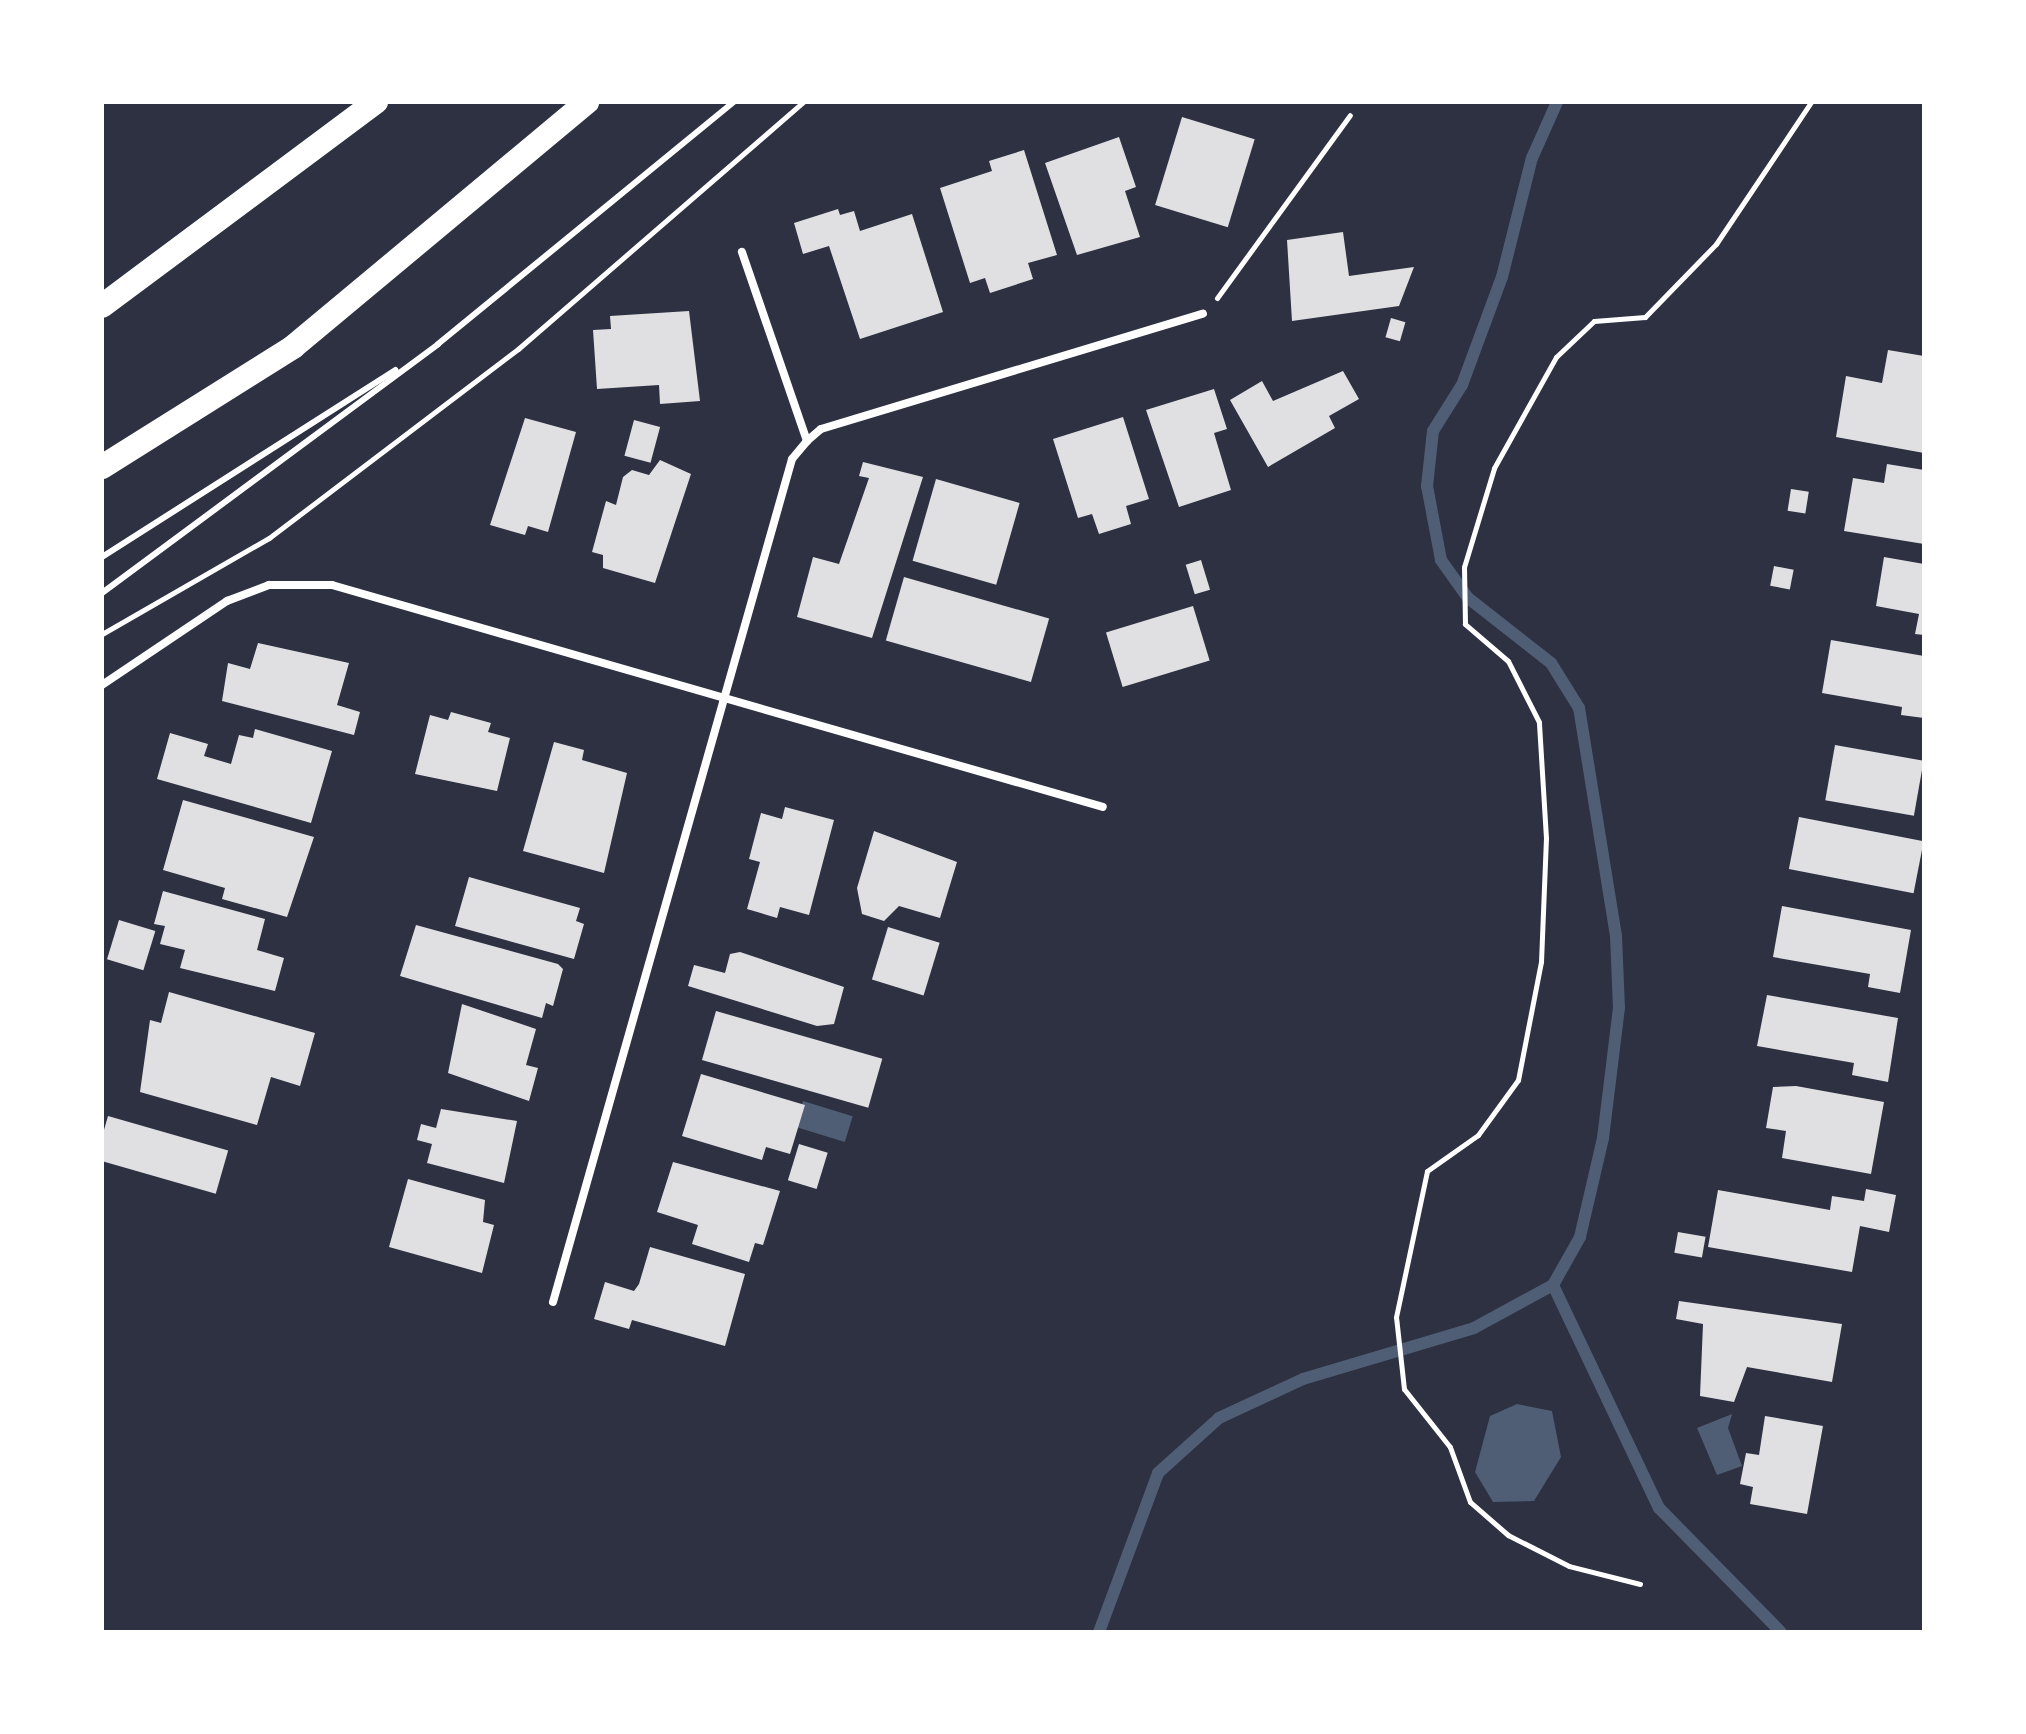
<!DOCTYPE html>
<html>
<head>
<meta charset="utf-8">
<style>
	body { margin:0 }
	#map { position:relative; width:2026px; height:1734px; overflow:hidden; background:#2d3142; font-family:Barlow,sans-serif }
	div>[style] { position:absolute }
	[style*='--x'] { left:calc(var(--x)*1px); top:calc(var(--y)*1px); width:calc(var(--w)*1px); rotate:calc(var(--a)*1deg) }
	.water>* { inset:0; background:#4f5d75; transform-origin:0 0 }
	.stream>* { height:12px; margin:-6px; padding:0 6px; transform-origin:6px; border-radius:6px; background:#4f5d75 }
	.building>* { inset:0; background:#e0e0e3; transform-origin:0 0 }
	.path>* { height:5px; margin:-2.5px; padding:0 2.5px; transform-origin:2.5px; border-radius:2.5px; background:#fff }
	.service>* { height:6px; margin:-3px; padding:0 3px; transform-origin:3px; border-radius:3px; background:#fff }
	.minor>* { height:8px; margin:-4px; padding:0 4px; transform-origin:4px; border-radius:4px; background:#fff }
	.motorway>* { height:24px; margin:-12px; padding:0 12px; transform-origin:12px; border-radius:12px; background:#fff }
	span { translate:-50% -50%; white-space:nowrap; text-align:center; line-height:1.15; -webkit-text-stroke:6px #fff; paint-order:stroke }
	.frame { position:absolute; inset:0; border:104px solid #fff; pointer-events:none }
</style>
</head>
<body>
<div id="map">
	<div class="water">
		<i style="left:803px;top:1101px;width:52px;height:27px;rotate:17deg"></i>
		<i style="clip-path:polygon(1517px 1404px,1552px 1411px,1561px 1457px,1534px 1501px,1493px 1502px,1475px 1472px,1490px 1416px)"></i>
		<i style="clip-path:polygon(1732px 1414px,1728px 1428px,1742px 1466px,1717px 1475px,1697px 1428px)"></i>
	</div>
	<div class="stream">
		<i style="--x:1553;--y:1285;--w:247;--a:64.6"></i>
		<i style="--x:1659;--y:1508;--w:174;--a:45.5"></i>
		<i style="--x:1099;--y:1632;--w:170;--a:-69.6"></i>
		<i style="--x:1158;--y:1473;--w:82;--a:-42"></i>
		<i style="--x:1219;--y:1418;--w:93;--a:-24.9"></i>
		<i style="--x:1303;--y:1379;--w:178;--a:-16.6"></i>
		<i style="--x:1474;--y:1328;--w:90;--a:-28.6"></i>
		<i style="--x:1553;--y:1285;--w:55;--a:-60.6"></i>
		<i style="--x:1580;--y:1237;--w:102;--a:-76.9"></i>
		<i style="--x:1603;--y:1138;--w:131;--a:-83"></i>
		<i style="--x:1619;--y:1008;--w:72;--a:-92.4"></i>
		<i style="--x:1616;--y:936;--w:231;--a:-99.2"></i>
		<i style="--x:1579;--y:708;--w:53;--a:-121.9"></i>
		<i style="--x:1551;--y:663;--w:105;--a:-141.9"></i>
		<i style="--x:1468;--y:598;--w:47;--a:-125.4"></i>
		<i style="--x:1441;--y:560;--w:75;--a:-100.7"></i>
		<i style="--x:1427;--y:486;--w:55;--a:-83.8"></i>
		<i style="--x:1433;--y:431;--w:54;--a:-57.8"></i>
		<i style="--x:1462;--y:385;--w:115;--a:-69.7"></i>
		<i style="--x:1502;--y:277;--w:123;--a:-75.9"></i>
		<i style="--x:1532;--y:158;--w:61;--a:-65.9"></i>
	</div>
	<div class="building">
		<i style="left:1182px;top:117px;width:76px;height:92px;rotate:17deg"></i>
		<i style="clip-path:polygon(1119px 137px,1136px 187px,1125px 191px,1140px 237px,1077px 255px,1045px 163px)"></i>
		<i style="clip-path:polygon(1024px 150px,1057px 255px,1028px 263px,1033px 279px,990px 293px,985px 278px,970px 283px,940px 188px,992px 171px,989px 161px)"></i>
		<i style="clip-path:polygon(838px 209px,840px 215px,854px 211px,860px 231px,912px 214px,943px 312px,860px 339px,829px 246px,803px 254px,794px 223px)"></i>
		<i style="clip-path:polygon(1343px 232px,1349px 276px,1414px 267px,1399px 306px,1292px 321px,1287px 240px)"></i>
		<i style="clip-path:polygon(689px 311px,700px 401px,660px 404px,659px 385px,597px 389px,593px 330px,611px 329px,610px 316px)"></i>
		<i style="left:1391px;top:318px;width:15px;height:20px;rotate:16deg"></i>
		<i style="clip-path:polygon(1888px 350px,1924px 356px,1924px 453px,1836px 437px,1846px 376px,1882px 383px)"></i>
		<i style="clip-path:polygon(1343px 371px,1359px 399px,1329px 416px,1335px 428px,1268px 467px,1230px 400px,1262px 381px,1273px 401px)"></i>
		<i style="clip-path:polygon(1214px 389px,1227px 429px,1214px 433px,1231px 490px,1179px 507px,1146px 410px)"></i>
		<i style="clip-path:polygon(1123px 417px,1149px 499px,1126px 506px,1131px 524px,1099px 534px,1092px 514px,1078px 518px,1053px 439px)"></i>
		<i style="clip-path:polygon(525px 418px,576px 432px,548px 532px,528px 526px,525px 535px,490px 525px)"></i>
		<i style="left:634px;top:420px;width:27px;height:37px;rotate:15deg"></i>
		<i style="clip-path:polygon(660px 460px,691px 474px,655px 583px,603px 568px,603px 555px,592px 552px,606px 501px,616px 505px,623px 477px,632px 470px,649px 475px)"></i>
		<i style="clip-path:polygon(863px 462px,923px 477px,872px 638px,797px 617px,813px 557px,839px 564px,869px 478px,859px 476px)"></i>
		<i style="clip-path:polygon(1887px 464px,1924px 470px,1924px 544px,1844px 531px,1853px 478px,1884px 483px)"></i>
		<i style="left:936px;top:479px;width:87px;height:85px;rotate:16deg"></i>
		<i style="left:1791px;top:489px;width:18px;height:22px;rotate:9deg"></i>
		<i style="clip-path:polygon(1884px 557px,1924px 564px,1924px 635px,1915px 634px,1919px 614px,1876px 606px)"></i>
		<i style="left:1201px;top:560px;width:31px;height:16px;rotate:73deg"></i>
		<i style="left:1774px;top:566px;width:20px;height:20px;rotate:11deg"></i>
		<i style="left:904px;top:577px;width:151px;height:66px;rotate:16deg"></i>
		<i style="left:1193px;top:606px;width:57px;height:91px;rotate:73deg"></i>
		<i style="clip-path:polygon(1831px 640px,1924px 656px,1924px 718px,1901px 715px,1902px 707px,1822px 693px)"></i>
		<i style="clip-path:polygon(258px 643px,349px 663px,337px 705px,360px 712px,354px 735px,222px 701px,228px 663px,250px 669px)"></i>
		<i style="clip-path:polygon(451px 712px,491px 723px,488px 732px,510px 738px,497px 791px,415px 774px,430px 715px,448px 720px)"></i>
		<i style="clip-path:polygon(255px 729px,332px 751px,311px 823px,157px 779px,170px 733px,208px 744px,204px 756px,231px 764px,239px 735px,253px 738px)"></i>
		<i style="clip-path:polygon(554px 742px,584px 750px,582px 760px,627px 773px,604px 873px,523px 851px)"></i>
		<i style="left:1835px;top:745px;width:90px;height:56px;rotate:10deg"></i>
		<i style="clip-path:polygon(183px 800px,314px 837px,287px 917px,222px 899px,225px 888px,163px 870px)"></i>
		<i style="clip-path:polygon(785px 807px,834px 820px,809px 915px,780px 907px,777px 918px,747px 909px,760px 862px,749px 859px,761px 813px,782px 819px)"></i>
		<i style="left:1799px;top:817px;width:127px;height:53px;rotate:11deg"></i>
		<i style="clip-path:polygon(874px 831px,957px 862px,940px 918px,899px 906px,884px 921px,862px 914px,857px 888px)"></i>
		<i style="clip-path:polygon(469px 877px,580px 908px,576px 921px,584px 924px,574px 959px,455px 926px)"></i>
		<i style="clip-path:polygon(163px 891px,265px 919px,257px 950px,284px 958px,275px 991px,180px 968px,185px 950px,160px 944px,165px 926px,154px 924px)"></i>
		<i style="clip-path:polygon(1782px 906px,1911px 930px,1900px 993px,1868px 987px,1870px 974px,1773px 957px)"></i>
		<i style="left:119px;top:920px;width:38px;height:41px;rotate:17deg"></i>
		<i style="clip-path:polygon(416px 925px,558px 964px,563px 969px,553px 1006px,546px 1003px,542px 1018px,400px 976px)"></i>
		<i style="left:888px;top:927px;width:54px;height:55px;rotate:17deg"></i>
		<i style="clip-path:polygon(740px 952px,844px 987px,834px 1024px,817px 1026px,688px 986px,694px 965px,725px 973px,730px 954px)"></i>
		<i style="clip-path:polygon(169px 992px,315px 1033px,300px 1086px,271px 1077px,257px 1125px,140px 1092px,150px 1020px,161px 1023px)"></i>
		<i style="clip-path:polygon(1767px 995px,1898px 1018px,1888px 1082px,1852px 1075px,1854px 1063px,1757px 1046px)"></i>
		<i style="clip-path:polygon(462px 1004px,536px 1029px,526px 1065px,538px 1068px,529px 1101px,448px 1073px)"></i>
		<i style="left:716px;top:1011px;width:173px;height:51px;rotate:16deg"></i>
		<i style="clip-path:polygon(701px 1074px,805px 1105px,790px 1154px,766px 1147px,762px 1160px,682px 1136px)"></i>
		<i style="clip-path:polygon(1796px 1086px,1884px 1102px,1871px 1174px,1782px 1158px,1786px 1131px,1766px 1128px,1773px 1087px)"></i>
		<i style="clip-path:polygon(441px 1109px,517px 1121px,504px 1183px,427px 1163px,432px 1144px,417px 1140px,421px 1124px,436px 1128px)"></i>
		<i style="left:108px;top:1116px;width:125px;height:45px;rotate:16deg"></i>
		<i style="left:799px;top:1144px;width:30px;height:38px;rotate:17deg"></i>
		<i style="clip-path:polygon(673px 1162px,780px 1191px,763px 1245px,755px 1243px,749px 1262px,692px 1244px,698px 1225px,657px 1212px)"></i>
		<i style="clip-path:polygon(408px 1179px,485px 1200px,483px 1222px,494px 1225px,482px 1273px,389px 1247px)"></i>
		<i style="clip-path:polygon(1866px 1189px,1896px 1195px,1889px 1232px,1860px 1226px,1852px 1272px,1708px 1247px,1718px 1190px,1830px 1210px,1832px 1196px,1864px 1201px)"></i>
		<i style="left:1678px;top:1232px;width:28px;height:21px;rotate:10deg"></i>
		<i style="clip-path:polygon(650px 1247px,745px 1274px,725px 1346px,632px 1320px,629px 1329px,594px 1319px,605px 1282px,634px 1291px,639px 1284px)"></i>
		<i style="clip-path:polygon(1679px 1301px,1842px 1324px,1832px 1382px,1747px 1367px,1734px 1402px,1700px 1396px,1703px 1324px,1676px 1319px)"></i>
		<i style="clip-path:polygon(1765px 1416px,1823px 1426px,1807px 1514px,1750px 1504px,1753px 1487px,1740px 1484px,1746px 1453px,1759px 1455px)"></i>
	</div>
	<div class="path">
		<i style="--x:1217;--y:298;--w:226;--a:-54"></i>
		<i style="--x:102;--y:634;--w:193;--a:-29.9"></i>
		<i style="--x:269;--y:538;--w:313;--a:-37.2"></i>
		<i style="--x:518;--y:349;--w:377;--a:-40.9"></i>
		<i style="--x:1640;--y:1584;--w:73;--a:-165.8"></i>
		<i style="--x:1569;--y:1566;--w:68;--a:-153.1"></i>
		<i style="--x:1508;--y:1535;--w:50;--a:-139"></i>
		<i style="--x:1470;--y:1502;--w:59;--a:-110"></i>
		<i style="--x:1450;--y:1447;--w:74;--a:-128.4"></i>
		<i style="--x:1404;--y:1389;--w:72;--a:-96.3"></i>
		<i style="--x:1396;--y:1317;--w:149;--a:-78"></i>
		<i style="--x:1427;--y:1171;--w:62;--a:-35.2"></i>
		<i style="--x:1478;--y:1135;--w:68;--a:-54"></i>
		<i style="--x:1518;--y:1080;--w:120;--a:-79"></i>
		<i style="--x:1541;--y:962;--w:124;--a:-87.7"></i>
		<i style="--x:1546;--y:838;--w:116;--a:-93.5"></i>
		<i style="--x:1539;--y:722;--w:68;--a:-116.9"></i>
		<i style="--x:1508;--y:661;--w:57;--a:-139.3"></i>
		<i style="--x:1465;--y:624;--w:57;--a:-91"></i>
		<i style="--x:1464;--y:567;--w:103;--a:-73.1"></i>
		<i style="--x:1494;--y:468;--w:127;--a:-60.8"></i>
		<i style="--x:1556;--y:357;--w:52;--a:-43.5"></i>
		<i style="--x:1594;--y:321;--w:51;--a:-4.5"></i>
		<i style="--x:1645;--y:317;--w:102;--a:-45.8"></i>
		<i style="--x:1716;--y:244;--w:171;--a:-56.2"></i>
	</div>
	<div class="service">
		<i style="--x:102;--y:557;--w:348;--a:-32.5"></i>
		<i style="--x:102;--y:593;--w:418;--a:-36.5"></i>
		<i style="--x:438;--y:344;--w:382;--a:-39.3"></i>
	</div>
	<div class="minor">
		<i style="--x:807;--y:441;--w:18;--a:-41"></i>
		<i style="--x:821;--y:429;--w:399;--a:-16.8"></i>
		<i style="--x:102;--y:685;--w:151;--a:-33.9"></i>
		<i style="--x:227;--y:601;--w:45;--a:-20.9"></i>
		<i style="--x:269;--y:585;--w:63;--a:0"></i>
		<i style="--x:332;--y:585;--w:802;--a:16.06"></i>
		<i style="--x:553;--y:1302;--w:876;--a:-74.17"></i>
		<i style="--x:792;--y:459;--w:23;--a:-50"></i>
		<i style="--x:807;--y:441;--w:200;--a:-109"></i>
	</div>
	<div class="motorway">
		<i style="--x:102;--y:306;--w:342;--a:-36.7"></i>
		<i style="--x:102;--y:467;--w:226;--a:-32.1"></i>
		<i style="--x:293;--y:347;--w:383;--a:-39.8"></i>
	</div>
	<div class="frame"></div>
</div>
</body>
</html>
